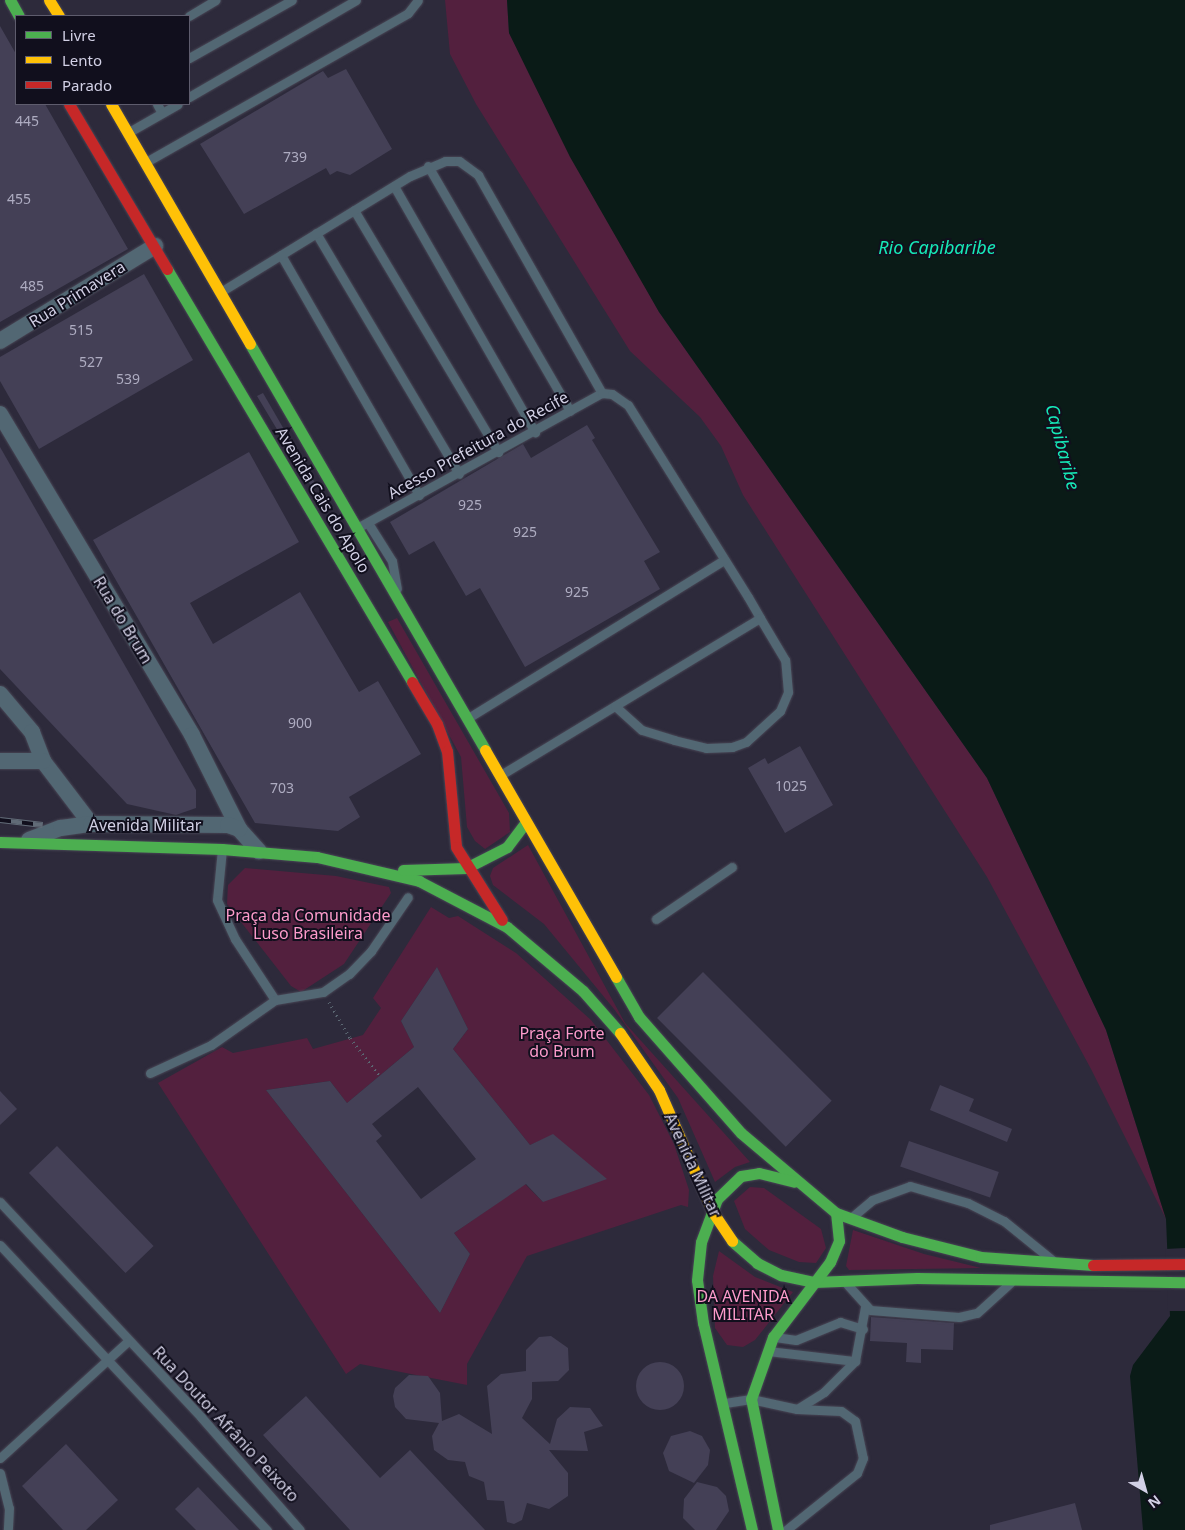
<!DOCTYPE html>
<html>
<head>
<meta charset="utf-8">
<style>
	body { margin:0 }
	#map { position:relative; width:1185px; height:1530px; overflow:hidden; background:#2d2a3b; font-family:"Noto Sans",sans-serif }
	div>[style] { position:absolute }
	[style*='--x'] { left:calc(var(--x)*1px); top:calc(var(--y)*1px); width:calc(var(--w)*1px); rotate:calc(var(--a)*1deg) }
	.green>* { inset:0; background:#53203e }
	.water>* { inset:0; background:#0a1b17 }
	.pier>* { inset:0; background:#2d2a3b }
	.building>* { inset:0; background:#444056; transform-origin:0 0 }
	.round { border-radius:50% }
	.path>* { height:3px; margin-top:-1.5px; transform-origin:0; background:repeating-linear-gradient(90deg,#5b6772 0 1px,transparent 0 5px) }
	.roads { filter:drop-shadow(0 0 1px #484655) drop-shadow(0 0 1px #484655) }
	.lane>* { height:9px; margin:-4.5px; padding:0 4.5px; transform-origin:4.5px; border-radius:4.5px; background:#526773 }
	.street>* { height:16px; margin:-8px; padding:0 8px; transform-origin:8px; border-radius:8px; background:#526773 }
	.fast>* { height:11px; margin:-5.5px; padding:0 5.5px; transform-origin:5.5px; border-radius:5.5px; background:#4caf50 }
	.slow>* { height:11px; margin:-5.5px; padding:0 5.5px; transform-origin:5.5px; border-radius:5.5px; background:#ffc107 }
	.jam>* { height:11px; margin:-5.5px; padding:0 5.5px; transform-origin:5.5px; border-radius:5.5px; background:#c62828 }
	.rail>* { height:5.5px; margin-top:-2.75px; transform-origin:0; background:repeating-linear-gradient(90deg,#110f1d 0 11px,#616b77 0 22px); box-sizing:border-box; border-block:1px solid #616b77 }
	span { translate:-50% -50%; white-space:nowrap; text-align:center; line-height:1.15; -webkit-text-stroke:4px #110f1d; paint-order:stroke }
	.number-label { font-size:14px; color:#aeacc1 }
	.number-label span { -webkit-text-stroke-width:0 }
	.street-label { font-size:16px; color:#d2d0e5 }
	.park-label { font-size:16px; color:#fd9bcb }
	.water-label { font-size:18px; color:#16e9b7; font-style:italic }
	.legend { position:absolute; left:15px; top:15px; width:175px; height:90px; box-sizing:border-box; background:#110f1d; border:1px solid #5e5c6d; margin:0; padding:6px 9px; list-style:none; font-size:15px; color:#d2d0e5 }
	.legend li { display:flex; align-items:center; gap:10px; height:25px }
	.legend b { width:25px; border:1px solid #5e5c6d }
	.north { position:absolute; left:1120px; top:1465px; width:50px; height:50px; -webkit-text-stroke:4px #110f1d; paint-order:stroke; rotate:142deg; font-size:14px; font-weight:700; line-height:20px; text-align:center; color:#d2d0e5 }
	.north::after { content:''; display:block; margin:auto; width:18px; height:22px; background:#d2d0e5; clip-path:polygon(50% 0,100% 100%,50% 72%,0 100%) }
</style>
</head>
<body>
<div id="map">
	<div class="green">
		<i style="clip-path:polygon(445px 0,507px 0,509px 33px,659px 312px,987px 778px,1106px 1030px,1166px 1219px,1091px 1069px,987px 877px,743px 495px,721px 446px,700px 417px,630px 351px,476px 104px,450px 54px)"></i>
		<i style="clip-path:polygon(397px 618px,509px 813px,510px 832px,485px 849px,475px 841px,467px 827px,461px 757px,388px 622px)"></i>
		<i style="clip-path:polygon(528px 845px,625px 1023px,750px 1162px,735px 1167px,715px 1182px,678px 1098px,614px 1009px,544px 924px,493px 885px,490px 876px,493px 868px)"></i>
		<i style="clip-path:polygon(245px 868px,336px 876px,389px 887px,391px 893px,344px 964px,301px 992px,291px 986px,227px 904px,228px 885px)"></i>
		<i style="clip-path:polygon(evenodd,431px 907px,449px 918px,458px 916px,516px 953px,591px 1020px,649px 1095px,674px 1144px,689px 1190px,688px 1207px,681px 1205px,527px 1256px,467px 1364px,467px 1385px,360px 1364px,346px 1374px,158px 1083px,222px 1047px,233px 1053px,307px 1038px,313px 1049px,363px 1035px,381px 1008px,373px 998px,431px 907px,437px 967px,468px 1029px,453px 1049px,530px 1145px,553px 1135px,543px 1202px,525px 1184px,454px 1233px,470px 1254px,440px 1313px,266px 1090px,330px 1081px,347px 1103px,414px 1047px,401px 1021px,437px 967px)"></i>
		<i style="clip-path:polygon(750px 1187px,764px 1188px,821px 1229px,826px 1248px,816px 1263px,799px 1262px,769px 1250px,745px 1229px,734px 1201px)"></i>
		<i style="clip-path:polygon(853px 1230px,924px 1254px,981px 1268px,849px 1270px,846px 1266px)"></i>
		<i style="clip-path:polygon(719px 1251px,755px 1277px,793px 1292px,755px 1340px,743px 1347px,727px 1345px,715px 1328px,713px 1276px)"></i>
	</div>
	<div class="water">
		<i style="clip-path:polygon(507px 0,1185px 0,1185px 1530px,1143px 1530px,1130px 1376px,1133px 1365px,1170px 1316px,1166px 1219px,1106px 1030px,987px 778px,659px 312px,570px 157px,529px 74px,509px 33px)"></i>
	</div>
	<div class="pier">
		<i style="clip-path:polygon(1185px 1248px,1185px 1311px,1168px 1311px,1165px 1249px)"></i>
	</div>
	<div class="building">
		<i style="clip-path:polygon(0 26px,16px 54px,16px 104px,45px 104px,128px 249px,0 322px)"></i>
		<i style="clip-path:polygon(346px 69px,392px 149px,350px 175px,337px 171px,330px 175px,326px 168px,244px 214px,200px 144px,323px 71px,328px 78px)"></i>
		<i style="clip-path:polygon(144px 274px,193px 360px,39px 449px,0 381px,0 357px)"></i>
		<i style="clip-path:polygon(263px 393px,315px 483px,311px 486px,257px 396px)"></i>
		<i style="clip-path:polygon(587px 425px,595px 438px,592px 440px,660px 552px,644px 561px,660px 589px,525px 667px,480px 588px,466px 596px,434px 541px,409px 555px,390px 522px,523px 444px,531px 458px)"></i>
		<i style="clip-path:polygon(0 447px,196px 790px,196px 808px,176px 815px,127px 804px,0 669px)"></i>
		<i style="clip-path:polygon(249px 452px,299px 542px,190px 603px,213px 644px,300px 592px,359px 692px,378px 681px,421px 754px,349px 797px,360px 817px,338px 831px,255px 823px,93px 540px)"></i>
		<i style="clip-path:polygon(800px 746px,833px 805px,785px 833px,748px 768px,765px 758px,768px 764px)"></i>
		<i style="clip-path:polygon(evenodd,437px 967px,468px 1029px,453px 1049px,530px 1145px,553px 1134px,607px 1179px,543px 1202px,526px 1184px,454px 1233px,470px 1254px,440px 1313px,266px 1090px,330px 1081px,347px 1103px,414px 1047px,401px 1021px,437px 967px,418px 1087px,476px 1159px,421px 1199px,376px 1141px,382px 1136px,372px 1124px,418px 1087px)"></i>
		<i style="left:703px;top:972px;width:182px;height:65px;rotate:45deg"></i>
		<i style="clip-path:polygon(940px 1085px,974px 1099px,969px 1111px,1012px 1129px,1007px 1142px,930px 1110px)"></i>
		<i style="clip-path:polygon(0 1091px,17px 1109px,0 1125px)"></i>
		<i style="left:909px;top:1141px;width:95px;height:27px;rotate:19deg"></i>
		<i style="left:57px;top:1146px;width:139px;height:39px;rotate:46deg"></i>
		<i style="clip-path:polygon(871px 1317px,954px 1323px,953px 1350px,921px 1349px,921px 1363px,906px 1362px,907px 1343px,870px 1341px)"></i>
		<i style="clip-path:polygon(551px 1336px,568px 1348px,569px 1370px,558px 1381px,532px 1382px,532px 1399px,522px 1418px,550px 1444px,557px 1419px,570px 1407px,590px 1408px,603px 1426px,584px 1432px,588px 1451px,549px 1450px,568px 1473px,568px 1496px,549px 1509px,527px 1503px,522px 1520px,514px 1524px,507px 1522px,504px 1501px,487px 1500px,484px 1482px,469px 1476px,465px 1462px,448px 1460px,434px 1450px,432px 1436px,439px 1423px,406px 1419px,395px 1407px,393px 1396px,395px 1388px,409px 1375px,428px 1376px,440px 1393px,442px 1421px,459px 1414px,492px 1434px,487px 1386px,501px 1374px,526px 1371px,526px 1350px,539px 1337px)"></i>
		<i class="round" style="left:636px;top:1362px;width:48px;height:48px"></i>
		<i style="clip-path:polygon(306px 1396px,380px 1478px,410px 1450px,485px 1530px,350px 1530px,263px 1435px)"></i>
		<i style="clip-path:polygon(690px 1431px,702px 1436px,710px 1450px,708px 1465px,694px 1483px,669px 1471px,663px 1453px,671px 1436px)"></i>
		<i style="clip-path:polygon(66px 1444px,118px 1500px,86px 1530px,63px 1530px,22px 1486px)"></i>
		<i style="clip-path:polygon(697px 1482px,717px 1487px,726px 1496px,729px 1511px,716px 1530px,695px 1530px,683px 1518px,684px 1499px)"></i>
		<i style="clip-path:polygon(198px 1487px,239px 1530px,196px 1530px,175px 1509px)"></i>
		<i style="clip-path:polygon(1075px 1503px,1082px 1530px,990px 1530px,990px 1525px)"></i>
	</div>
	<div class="path">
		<i style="--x:329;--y:1002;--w:42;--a:59.7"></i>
		<i style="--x:350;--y:1038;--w:47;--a:51.9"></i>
	</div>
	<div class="roads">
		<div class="lane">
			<i style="--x:189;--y:16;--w:31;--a:-31"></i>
			<i style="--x:189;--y:58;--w:118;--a:-29.4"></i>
			<i style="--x:189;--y:97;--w:193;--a:-30.1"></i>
			<i style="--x:157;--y:104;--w:10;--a:61"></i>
			<i style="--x:129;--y:132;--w:56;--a:-29.7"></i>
			<i style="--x:146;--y:162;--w:301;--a:-29.6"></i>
			<i style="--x:408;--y:13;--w:16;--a:-52"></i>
			<i style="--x:428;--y:166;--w:283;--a:59.9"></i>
			<i style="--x:394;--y:186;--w:284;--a:60.2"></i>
			<i style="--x:354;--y:210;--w:282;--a:59.2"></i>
			<i style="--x:316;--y:233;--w:280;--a:59.3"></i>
			<i style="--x:281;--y:255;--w:277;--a:60.1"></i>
			<i style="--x:222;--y:291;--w:220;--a:-31.5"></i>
			<i style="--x:410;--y:176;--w:38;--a:-23"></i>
			<i style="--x:445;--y:161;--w:14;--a:0"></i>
			<i style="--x:459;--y:161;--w:24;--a:36"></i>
			<i style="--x:478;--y:175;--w:251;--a:60.4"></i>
			<i style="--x:368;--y:523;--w:45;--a:57.7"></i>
			<i style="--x:392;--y:561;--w:28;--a:80"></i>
			<i style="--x:357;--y:528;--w:280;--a:-28.9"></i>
			<i style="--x:602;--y:393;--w:10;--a:6"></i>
			<i style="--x:612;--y:394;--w:19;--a:35"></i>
			<i style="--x:628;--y:405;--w:226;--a:58"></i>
			<i style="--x:748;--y:597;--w:24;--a:60"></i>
			<i style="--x:760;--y:618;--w:303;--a:148.8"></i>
			<i style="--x:615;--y:706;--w:36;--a:42"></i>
			<i style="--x:642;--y:730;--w:34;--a:17"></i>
			<i style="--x:674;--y:740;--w:33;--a:14"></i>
			<i style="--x:706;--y:748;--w:26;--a:-2"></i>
			<i style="--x:732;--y:747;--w:15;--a:-20"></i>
			<i style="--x:746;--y:742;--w:46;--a:-42.4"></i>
			<i style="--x:780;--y:711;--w:21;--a:-67"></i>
			<i style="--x:788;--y:692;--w:32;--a:-95"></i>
			<i style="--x:785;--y:660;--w:49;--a:-120.8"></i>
			<i style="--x:468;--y:718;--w:301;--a:-31.7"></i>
			<i style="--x:222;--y:849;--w:51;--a:95.6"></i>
			<i style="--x:217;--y:900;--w:43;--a:65.2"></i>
			<i style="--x:235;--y:939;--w:73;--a:56.7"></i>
			<i style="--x:656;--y:919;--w:92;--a:-34.4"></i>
			<i style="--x:150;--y:1073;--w:67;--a:-24.7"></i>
			<i style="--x:211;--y:1045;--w:78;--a:-35.1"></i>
			<i style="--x:275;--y:1000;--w:49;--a:-9.5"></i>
			<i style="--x:323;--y:992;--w:32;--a:-35"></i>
			<i style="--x:349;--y:974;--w:32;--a:-46"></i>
			<i style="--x:371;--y:951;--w:65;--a:-55.6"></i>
			<i style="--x:0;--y:1202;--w:294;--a:46.9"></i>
			<i style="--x:201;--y:1417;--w:150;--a:48.8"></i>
			<i style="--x:852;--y:1217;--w:26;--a:-40"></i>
			<i style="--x:872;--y:1200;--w:40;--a:-20.2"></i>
			<i style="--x:910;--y:1186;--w:60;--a:16.3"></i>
			<i style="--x:968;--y:1203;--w:40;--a:26.6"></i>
			<i style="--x:1004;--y:1221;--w:62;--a:39.1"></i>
			<i style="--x:0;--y:1245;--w:391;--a:46.9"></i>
			<i style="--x:846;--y:1283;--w:36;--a:48"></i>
			<i style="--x:870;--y:1310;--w:89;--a:4.5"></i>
			<i style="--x:959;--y:1317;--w:18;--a:-13"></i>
			<i style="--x:977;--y:1313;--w:45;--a:-42.3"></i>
			<i style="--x:775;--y:1337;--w:21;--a:8"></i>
			<i style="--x:796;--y:1340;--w:48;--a:-22.2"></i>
			<i style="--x:840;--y:1322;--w:24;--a:17"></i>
			<i style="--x:768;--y:1351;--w:88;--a:6.6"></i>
			<i style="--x:725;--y:1403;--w:26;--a:-9"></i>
			<i style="--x:751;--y:1399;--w:47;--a:12.3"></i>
			<i style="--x:797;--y:1409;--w:44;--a:2.6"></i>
			<i style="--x:841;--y:1411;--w:17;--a:36"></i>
			<i style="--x:855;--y:1421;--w:38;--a:78"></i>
			<i style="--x:863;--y:1458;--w:16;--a:112"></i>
			<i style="--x:857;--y:1473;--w:91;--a:141.2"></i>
			<i style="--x:797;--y:1409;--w:32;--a:-32"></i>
			<i style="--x:824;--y:1392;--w:44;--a:-45"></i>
			<i style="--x:855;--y:1361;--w:55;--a:-79.5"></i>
			<i style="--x:0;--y:1458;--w:172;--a:-42.4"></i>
			<i style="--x:0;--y:1473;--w:36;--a:76"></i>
			<i style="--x:9;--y:1508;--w:22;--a:93"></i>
		</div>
		<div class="street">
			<i style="--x:0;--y:341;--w:182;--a:-31.5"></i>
			<i style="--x:0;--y:414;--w:374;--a:59.1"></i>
			<i style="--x:192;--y:735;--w:105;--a:63.4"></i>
			<i style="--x:239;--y:829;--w:30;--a:48"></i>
			<i style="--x:0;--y:694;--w:50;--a:49.9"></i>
			<i style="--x:32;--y:732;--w:31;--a:69"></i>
			<i style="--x:43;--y:761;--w:79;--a:52.7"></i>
			<i style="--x:0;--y:761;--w:43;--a:0"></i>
			<i style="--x:29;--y:840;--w:34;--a:-21"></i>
			<i style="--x:61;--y:828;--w:30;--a:-8"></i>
			<i style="--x:91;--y:824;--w:137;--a:0.4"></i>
			<i style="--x:228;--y:825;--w:12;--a:20"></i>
		</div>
		<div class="fast">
			<i style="--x:10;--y:0;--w:18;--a:61"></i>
			<i style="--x:167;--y:269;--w:480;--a:59.3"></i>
			<i style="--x:250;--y:344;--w:469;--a:59.9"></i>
			<i style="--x:0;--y:842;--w:222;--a:1.8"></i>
			<i style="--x:222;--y:849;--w:95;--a:4.8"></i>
			<i style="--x:317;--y:857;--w:105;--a:13.2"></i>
			<i style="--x:419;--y:881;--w:99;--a:27.6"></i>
			<i style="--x:507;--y:927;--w:99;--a:40.1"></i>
			<i style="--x:583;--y:991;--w:56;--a:48.6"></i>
			<i style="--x:403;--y:870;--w:63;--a:-1.8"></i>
			<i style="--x:466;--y:868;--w:46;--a:-27.1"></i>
			<i style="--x:507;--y:847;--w:31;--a:-53"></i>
			<i style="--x:616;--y:977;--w:46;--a:60.1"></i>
			<i style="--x:639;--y:1017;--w:154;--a:48.7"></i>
			<i style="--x:741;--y:1133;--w:124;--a:40.1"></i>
			<i style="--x:836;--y:1213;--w:70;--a:20"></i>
			<i style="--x:902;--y:1237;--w:81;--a:14.2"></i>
			<i style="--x:981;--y:1257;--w:112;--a:4.1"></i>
			<i style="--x:732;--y:1241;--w:33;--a:41"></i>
			<i style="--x:757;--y:1263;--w:27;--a:27"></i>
			<i style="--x:781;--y:1275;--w:34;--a:12"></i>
			<i style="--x:814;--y:1282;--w:103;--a:-2.2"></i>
			<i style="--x:917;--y:1278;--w:268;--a:0.9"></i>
			<i style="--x:752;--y:1530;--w:213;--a:-103.3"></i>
			<i style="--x:703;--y:1323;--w:43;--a:-97.9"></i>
			<i style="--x:697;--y:1280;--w:38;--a:-84"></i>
			<i style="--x:701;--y:1242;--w:46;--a:-69.6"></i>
			<i style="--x:717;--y:1199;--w:33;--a:-44"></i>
			<i style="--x:741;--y:1176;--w:18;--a:-9"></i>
			<i style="--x:759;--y:1173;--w:36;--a:14"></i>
			<i style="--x:778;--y:1530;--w:134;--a:-101.6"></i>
			<i style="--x:751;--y:1399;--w:66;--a:-70.5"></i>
			<i style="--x:773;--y:1337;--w:94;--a:-52.8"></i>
			<i style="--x:830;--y:1262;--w:23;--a:-67"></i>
			<i style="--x:839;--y:1241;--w:28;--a:-96"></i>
		</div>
		<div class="slow">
			<i style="--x:49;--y:0;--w:19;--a:58"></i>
			<i style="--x:111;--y:104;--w:277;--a:59.9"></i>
			<i style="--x:485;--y:750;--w:262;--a:60"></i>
			<i style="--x:620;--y:1033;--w:69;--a:55.6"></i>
			<i style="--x:659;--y:1090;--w:132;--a:66.3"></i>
			<i style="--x:712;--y:1211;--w:36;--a:56"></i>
		</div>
		<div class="jam">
			<i style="--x:69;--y:104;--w:192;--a:59.3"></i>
			<i style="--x:412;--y:682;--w:49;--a:59.2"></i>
			<i style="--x:437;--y:724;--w:29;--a:70"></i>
			<i style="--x:447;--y:751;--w:96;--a:84.6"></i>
			<i style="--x:456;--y:847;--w:86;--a:57.8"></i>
			<i style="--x:1093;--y:1265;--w:92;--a:-0.6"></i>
		</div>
	</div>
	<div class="rail">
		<i style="--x:0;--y:820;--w:43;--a:6.6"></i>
	</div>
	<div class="number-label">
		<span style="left:27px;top:121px">445</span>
		<span style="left:295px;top:157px">739</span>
		<span style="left:19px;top:199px">455</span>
		<span style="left:32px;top:286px">485</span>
		<span style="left:81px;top:330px">515</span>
		<span style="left:91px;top:362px">527</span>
		<span style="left:128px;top:379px">539</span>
		<span style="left:470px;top:505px">925</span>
		<span style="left:525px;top:532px">925</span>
		<span style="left:577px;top:592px">925</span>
		<span style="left:300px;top:723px">900</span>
		<span style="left:791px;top:786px">1025</span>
		<span style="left:282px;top:788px">703</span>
	</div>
	<div class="street-label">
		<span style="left:77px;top:294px;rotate:-32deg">Rua Primavera</span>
		<span style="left:478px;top:445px;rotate:-29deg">Acesso Prefeitura do Recife</span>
		<span style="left:323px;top:500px;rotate:59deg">Avenida Cais do Apolo</span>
		<span style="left:123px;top:620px;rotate:59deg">Rua do Brum</span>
		<span style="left:145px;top:825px">Avenida Militar</span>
		<span style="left:693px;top:1165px;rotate:65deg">Avenida Militar</span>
		<span style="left:226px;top:1424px;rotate:47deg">Rua Doutor Afrânio Peixoto</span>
	</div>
	<div class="park-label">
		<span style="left:308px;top:924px">Praça da Comunidade<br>Luso Brasileira</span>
		<span style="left:562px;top:1042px">Praça Forte<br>do Brum</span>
		<span style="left:743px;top:1305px">DA AVENIDA<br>MILITAR</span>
	</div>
	<div class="water-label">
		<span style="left:937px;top:247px">Rio Capibaribe</span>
		<span style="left:1063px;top:447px;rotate:75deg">Capibaribe</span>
	</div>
	<ul class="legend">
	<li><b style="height:6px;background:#4caf50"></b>Livre</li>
	<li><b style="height:6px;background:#ffc107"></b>Lento</li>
	<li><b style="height:6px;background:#c62828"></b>Parado</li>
	</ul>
	<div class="north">N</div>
</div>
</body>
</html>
